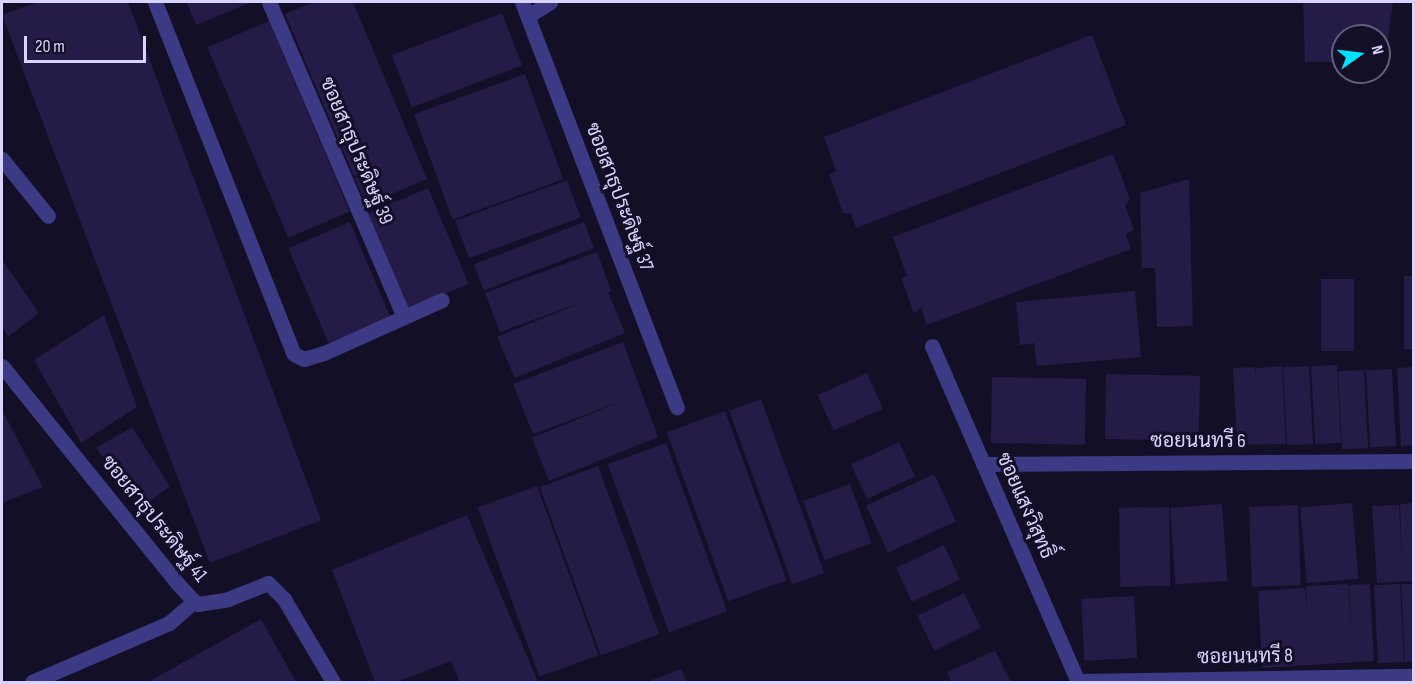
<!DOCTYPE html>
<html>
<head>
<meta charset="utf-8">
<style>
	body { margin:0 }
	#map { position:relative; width:1415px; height:684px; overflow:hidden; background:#130f26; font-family:"Sofia Sans Condensed",Sarabun,sans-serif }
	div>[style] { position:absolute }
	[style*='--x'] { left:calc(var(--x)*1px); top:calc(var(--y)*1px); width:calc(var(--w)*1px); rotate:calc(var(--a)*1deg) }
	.building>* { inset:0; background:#241b47; transform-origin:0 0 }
	.service>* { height:15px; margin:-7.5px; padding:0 7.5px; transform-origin:7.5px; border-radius:7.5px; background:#3d3a85 }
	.minor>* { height:15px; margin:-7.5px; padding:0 7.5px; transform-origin:7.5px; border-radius:7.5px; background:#3d3a85 }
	span { translate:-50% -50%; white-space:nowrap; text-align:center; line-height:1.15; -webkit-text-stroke:6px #130f26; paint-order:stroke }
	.street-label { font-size:20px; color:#d9d4ff }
	.frame { position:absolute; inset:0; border:3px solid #d9d4ff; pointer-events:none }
	.north { position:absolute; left:1331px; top:24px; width:60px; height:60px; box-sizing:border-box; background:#130f26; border:2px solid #625e7d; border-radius:50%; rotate:76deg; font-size:16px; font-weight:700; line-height:24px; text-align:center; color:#d9d4ff }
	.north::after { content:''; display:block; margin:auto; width:21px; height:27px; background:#00e5ff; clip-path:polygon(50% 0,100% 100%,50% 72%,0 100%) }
	.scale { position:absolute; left:24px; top:36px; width:122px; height:27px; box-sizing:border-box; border:3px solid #d9d4ff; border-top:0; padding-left:8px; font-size:18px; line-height:21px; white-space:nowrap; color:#d9d4ff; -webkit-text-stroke:4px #130f26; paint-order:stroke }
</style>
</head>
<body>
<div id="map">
	<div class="building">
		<i style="clip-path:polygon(38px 2px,128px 2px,321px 520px,210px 563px,2px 15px)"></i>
		<i style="clip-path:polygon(186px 2px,252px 2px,196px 25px)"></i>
		<i style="clip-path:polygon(314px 2px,353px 2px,427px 179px,366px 205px,285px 14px)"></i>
		<i style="clip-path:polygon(1303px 2px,1393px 2px,1385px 62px,1379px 62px,1379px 36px,1343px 36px,1343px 62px,1305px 62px)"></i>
		<i style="left:502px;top:13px;width:56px;height:118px;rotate:69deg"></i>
		<i style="left:269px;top:21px;width:207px;height:67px;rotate:67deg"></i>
		<i style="clip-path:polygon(1092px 35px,1126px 125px,856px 228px,851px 213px,843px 213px,829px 174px,836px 171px,824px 137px)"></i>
		<i style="left:525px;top:74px;width:112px;height:118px;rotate:70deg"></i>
		<i style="clip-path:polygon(1113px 154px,1130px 199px,1125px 206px,1134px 230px,1126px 234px,1131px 249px,927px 325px,921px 308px,914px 313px,901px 278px,907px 276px,893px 237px)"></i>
		<i style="clip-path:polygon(1189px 179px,1193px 326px,1157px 327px,1155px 268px,1142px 268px,1140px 193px)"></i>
		<i style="left:567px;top:180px;width:40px;height:119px;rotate:70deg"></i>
		<i style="left:428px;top:188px;width:104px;height:68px;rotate:67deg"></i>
		<i style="left:350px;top:222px;width:103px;height:67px;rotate:67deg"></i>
		<i style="left:584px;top:222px;width:28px;height:118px;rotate:69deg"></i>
		<i style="clip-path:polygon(597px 252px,611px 291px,608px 292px,625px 333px,515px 378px,497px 337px,583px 302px,500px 332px,485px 293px)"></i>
		<i style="clip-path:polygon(2px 260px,39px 313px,8px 337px,2px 327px)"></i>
		<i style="left:1404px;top:276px;width:9px;height:73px"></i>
		<i style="left:1321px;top:279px;width:33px;height:72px"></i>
		<i style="clip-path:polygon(1135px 291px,1141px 357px,1037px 366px,1034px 343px,1020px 345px,1016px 302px)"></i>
		<i style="clip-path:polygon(104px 315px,137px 407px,81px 443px,34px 360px)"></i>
		<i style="clip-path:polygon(623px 342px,658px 437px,549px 481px,532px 438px,625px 400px,533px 434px,513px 384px)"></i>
		<i style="left:1337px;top:365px;width:78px;height:26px;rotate:87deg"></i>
		<i style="clip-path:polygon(1282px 366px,1286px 444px,1237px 445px,1233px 368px,1255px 367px,1256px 375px,1256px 368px)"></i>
		<i style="left:1309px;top:366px;width:78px;height:26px;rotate:87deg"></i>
		<i style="clip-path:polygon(1413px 367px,1413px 445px,1401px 446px,1397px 368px)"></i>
		<i style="left:1392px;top:369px;width:77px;height:26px;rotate:87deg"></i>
		<i style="left:1364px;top:370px;width:78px;height:26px;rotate:87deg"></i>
		<i style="left:867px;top:373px;width:39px;height:54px;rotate:66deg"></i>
		<i style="left:1106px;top:374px;width:94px;height:65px;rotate:1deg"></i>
		<i style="left:992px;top:377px;width:94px;height:66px;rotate:1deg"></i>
		<i style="left:761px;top:399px;width:185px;height:34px;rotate:70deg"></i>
		<i style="clip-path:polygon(2px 410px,43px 487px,2px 503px)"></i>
		<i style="left:725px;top:411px;width:180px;height:62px;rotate:70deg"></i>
		<i style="clip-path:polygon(132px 427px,170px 486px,141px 508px,96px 448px)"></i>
		<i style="left:899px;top:442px;width:38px;height:53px;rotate:65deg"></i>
		<i style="left:666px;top:443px;width:179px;height:62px;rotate:70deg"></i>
		<i style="left:598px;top:466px;width:179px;height:62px;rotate:70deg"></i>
		<i style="left:934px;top:474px;width:52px;height:75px;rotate:65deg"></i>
		<i style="left:850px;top:484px;width:63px;height:50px;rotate:70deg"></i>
		<i style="left:537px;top:486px;width:180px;height:63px;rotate:70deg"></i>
		<i style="left:1352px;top:503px;width:76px;height:52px;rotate:85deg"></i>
		<i style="clip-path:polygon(1413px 503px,1413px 581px,1377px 583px,1372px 506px,1399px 505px,1402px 561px,1400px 504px)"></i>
		<i style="left:1222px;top:504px;width:77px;height:52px;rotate:86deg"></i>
		<i style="left:1298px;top:505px;width:80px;height:49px;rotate:88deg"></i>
		<i style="left:1169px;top:507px;width:79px;height:50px;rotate:89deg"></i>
		<i style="clip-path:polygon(467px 515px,538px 682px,460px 682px,451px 661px,397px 682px,375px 682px,332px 570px)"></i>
		<i style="left:944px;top:545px;width:38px;height:53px;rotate:65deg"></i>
		<i style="clip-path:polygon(1348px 584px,1351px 630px,1349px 585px,1370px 584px,1374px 661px,1262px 668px,1258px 591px,1305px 588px,1307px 614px,1306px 586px)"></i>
		<i style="left:1400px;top:584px;width:78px;height:26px;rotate:87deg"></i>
		<i style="clip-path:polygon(1401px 584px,1413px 584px,1413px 661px,1405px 662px)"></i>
		<i style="left:964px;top:593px;width:39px;height:52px;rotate:64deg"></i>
		<i style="left:1134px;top:596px;width:62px;height:53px;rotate:87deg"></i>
		<i style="clip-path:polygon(261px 619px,296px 682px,148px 682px)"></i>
		<i style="clip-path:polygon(995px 651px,1011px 682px,951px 682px,947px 672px)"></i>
		<i style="clip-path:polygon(681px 669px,687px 682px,647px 682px)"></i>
	</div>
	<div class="service">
		<i style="--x:2;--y:159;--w:73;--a:51.1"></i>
		<i style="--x:32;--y:682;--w:149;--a:-23.3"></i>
		<i style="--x:169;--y:623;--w:33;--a:-41"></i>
	</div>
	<div class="minor">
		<i style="--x:155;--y:2;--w:378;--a:68.5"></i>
		<i style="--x:294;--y:354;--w:11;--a:27"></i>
		<i style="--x:304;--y:359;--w:21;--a:-17"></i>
		<i style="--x:324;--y:353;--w:129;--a:-24.2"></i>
		<i style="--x:269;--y:2;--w:343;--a:66.8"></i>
		<i style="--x:522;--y:2;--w:434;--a:69.1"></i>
		<i style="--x:528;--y:16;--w:26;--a:-32"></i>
		<i style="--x:932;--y:346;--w:366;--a:66.5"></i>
		<i style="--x:2;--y:366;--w:280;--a:51.1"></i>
		<i style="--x:178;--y:584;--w:23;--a:47"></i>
		<i style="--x:194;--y:601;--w:5;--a:37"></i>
		<i style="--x:198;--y:604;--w:30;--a:-9"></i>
		<i style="--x:228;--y:599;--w:43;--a:-21.8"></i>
		<i style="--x:268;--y:583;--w:23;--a:45"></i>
		<i style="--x:284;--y:599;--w:96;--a:59.4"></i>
		<i style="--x:983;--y:464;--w:431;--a:-0.4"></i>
		<i style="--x:1078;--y:681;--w:336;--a:-0.9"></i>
	</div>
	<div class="street-label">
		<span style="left:356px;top:151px;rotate:67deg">ซอยสาธุประดิษฐ์ 39</span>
		<span style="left:619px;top:197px;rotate:69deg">ซอยสาธุประดิษฐ์ 37</span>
		<span style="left:1198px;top:441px">ซอยนนทรี 6</span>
		<span style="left:1025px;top:506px;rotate:66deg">ซอยแสงวิสุทธิ์</span>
		<span style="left:154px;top:519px;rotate:51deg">ซอยสาธุประดิษฐ์ 41</span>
		<span style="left:1245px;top:657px;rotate:-1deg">ซอยนนทรี 8</span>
	</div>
	<div class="frame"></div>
	<div class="north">N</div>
	<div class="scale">20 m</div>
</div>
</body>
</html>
